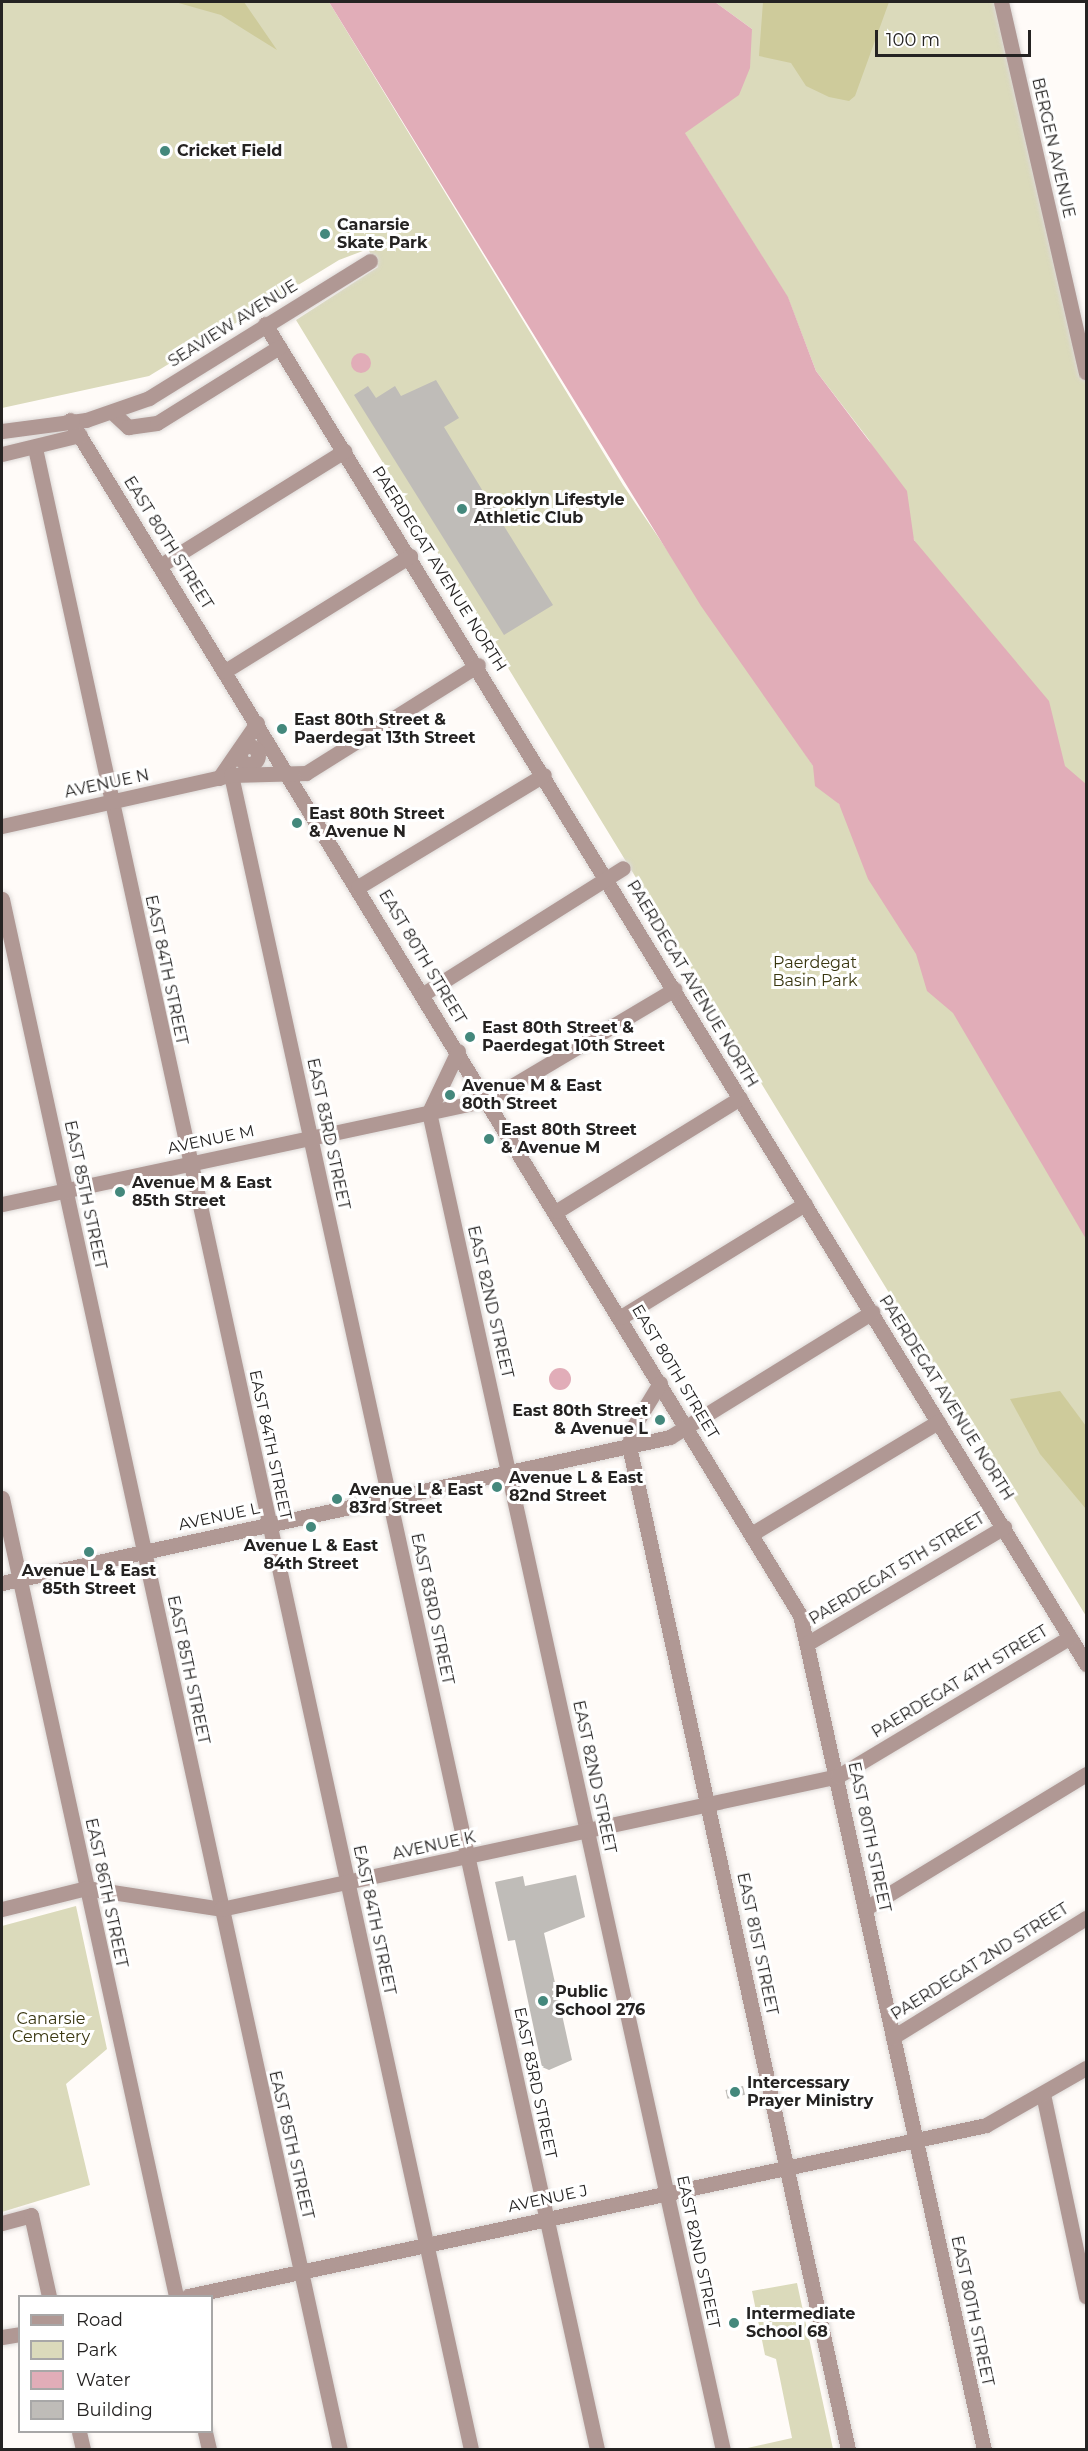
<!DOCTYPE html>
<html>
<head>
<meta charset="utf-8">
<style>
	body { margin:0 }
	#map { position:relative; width:1088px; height:2451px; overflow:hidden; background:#fffbf8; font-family:Montserrat,sans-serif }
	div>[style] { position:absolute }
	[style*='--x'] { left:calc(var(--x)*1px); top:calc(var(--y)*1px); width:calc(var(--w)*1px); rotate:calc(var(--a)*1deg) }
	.green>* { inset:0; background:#dbdabb }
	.forest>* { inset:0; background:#cecb9b }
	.water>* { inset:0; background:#e1adb8 }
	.round { border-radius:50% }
	.building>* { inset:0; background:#bfbcb8; transform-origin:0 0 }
	.roads { filter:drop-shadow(0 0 2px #dcd8d6) drop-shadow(0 0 2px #dcd8d6) }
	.minor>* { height:15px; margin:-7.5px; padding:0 7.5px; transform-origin:7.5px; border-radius:7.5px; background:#b09894 }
	.minor>.ring { margin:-7.5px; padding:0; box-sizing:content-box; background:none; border:15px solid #b09894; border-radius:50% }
	.dots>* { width:16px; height:16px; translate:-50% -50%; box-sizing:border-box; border:3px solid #fff; border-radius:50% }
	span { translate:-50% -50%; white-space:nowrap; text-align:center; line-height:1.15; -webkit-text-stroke:6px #fff; paint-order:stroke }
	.street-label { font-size:16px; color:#252322 }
	.poi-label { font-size:16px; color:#252322; font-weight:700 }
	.left { translate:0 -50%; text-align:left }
	.right { translate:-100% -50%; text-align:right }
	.park-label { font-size:16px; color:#393610 }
	.frame { position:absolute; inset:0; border:3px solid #252322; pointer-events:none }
	.legend { position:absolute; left:18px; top:2295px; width:195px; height:138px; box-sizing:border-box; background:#fff; border:2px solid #a8a7a7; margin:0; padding:8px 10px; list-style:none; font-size:18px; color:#252322 }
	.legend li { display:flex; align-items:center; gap:12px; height:30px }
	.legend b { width:30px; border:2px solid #a8a7a7 }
	.scale { position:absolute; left:875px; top:30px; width:156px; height:27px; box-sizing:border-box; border:3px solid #252322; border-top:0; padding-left:8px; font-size:18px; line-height:21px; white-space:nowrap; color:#252322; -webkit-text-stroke:4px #fff; paint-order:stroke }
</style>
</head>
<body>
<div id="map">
	<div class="green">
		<i style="clip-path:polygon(2px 2px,329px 2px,623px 485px,839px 804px,1086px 1218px,1086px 1616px,296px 320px,378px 267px,368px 249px,339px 260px,149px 376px,2px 408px)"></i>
		<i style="clip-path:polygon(715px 2px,996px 2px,1086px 372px,1086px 815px,914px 540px,869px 440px,816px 371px,788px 298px,684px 132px,752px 29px)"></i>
		<i style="clip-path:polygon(76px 1906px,107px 2049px,66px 2084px,90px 2185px,2px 2212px,2px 1926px)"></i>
		<i style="clip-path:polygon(797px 2283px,833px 2449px,743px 2449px,792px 2438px,776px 2359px,765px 2355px,752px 2291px)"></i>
	</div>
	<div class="forest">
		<i style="clip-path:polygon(175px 2px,244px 2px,277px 50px,221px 15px)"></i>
		<i style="clip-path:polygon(763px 2px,889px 2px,855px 96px,849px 101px,829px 97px,806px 86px,791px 63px,759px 56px)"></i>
		<i style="clip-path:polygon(1060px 1391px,1086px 1426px,1086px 1509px,1040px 1454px,1010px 1399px)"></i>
	</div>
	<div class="water">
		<i style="clip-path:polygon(329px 2px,715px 2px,752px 29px,750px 68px,739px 95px,685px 133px,788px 297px,816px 371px,907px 491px,914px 540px,1049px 701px,1065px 766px,1086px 784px,1086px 1239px,953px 1013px,927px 991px,916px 954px,868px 879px,839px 804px,815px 786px,813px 766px,701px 606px)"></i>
		<i class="round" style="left:351px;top:353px;width:20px;height:20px"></i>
		<i class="round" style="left:549px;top:1368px;width:22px;height:22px"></i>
	</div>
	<div class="building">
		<i style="clip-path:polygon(436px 380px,459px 418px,444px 427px,487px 498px,492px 495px,499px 507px,494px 510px,553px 605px,504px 635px,354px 395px,368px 386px,376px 398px,395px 386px,401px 396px)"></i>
		<i style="clip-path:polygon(576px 1875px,585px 1917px,544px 1933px,572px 2060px,549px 2070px,542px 2067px,515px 1940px,508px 1941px,495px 1882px,523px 1876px,525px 1886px)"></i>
		<i style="left:743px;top:2086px;width:9px;height:18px;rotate:77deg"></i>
	</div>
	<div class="roads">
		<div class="minor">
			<i style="--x:1001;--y:2;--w:380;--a:77.1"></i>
			<i style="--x:265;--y:324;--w:1572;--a:58.5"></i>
			<i style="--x:113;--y:413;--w:21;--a:43"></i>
			<i style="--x:128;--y:427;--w:29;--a:-8"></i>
			<i style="--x:157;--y:423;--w:144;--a:-31.9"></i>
			<i style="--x:70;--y:420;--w:1400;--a:58.58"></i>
			<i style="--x:800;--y:1615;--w:855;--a:77.57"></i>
			<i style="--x:2;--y:431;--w:85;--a:-7.5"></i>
			<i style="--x:86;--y:420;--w:67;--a:-19.2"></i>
			<i style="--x:149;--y:398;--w:260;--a:-31.8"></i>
			<i style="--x:35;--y:448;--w:2049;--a:77.71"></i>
			<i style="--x:2;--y:454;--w:80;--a:-13.7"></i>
			<i style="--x:161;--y:565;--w:216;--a:-31.9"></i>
			<i style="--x:225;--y:671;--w:218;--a:-31.9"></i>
			<i class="ring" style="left:240px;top:746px;width:3px;height:3px"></i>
			<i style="--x:231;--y:775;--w:1715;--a:77.67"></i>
			<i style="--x:219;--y:778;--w:67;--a:-55.4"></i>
			<i style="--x:2;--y:826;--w:235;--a:-12.6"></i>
			<i style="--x:231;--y:775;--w:75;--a:-1.5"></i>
			<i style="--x:306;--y:773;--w:203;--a:-32.1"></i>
			<i style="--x:358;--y:887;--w:217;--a:-31.1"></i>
			<i style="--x:2;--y:899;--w:1587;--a:77.71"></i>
			<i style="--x:423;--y:994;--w:236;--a:-32.2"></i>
			<i style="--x:458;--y:1051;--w:68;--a:115.4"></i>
			<i style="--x:429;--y:1112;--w:1370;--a:77.61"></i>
			<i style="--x:2;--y:1204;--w:497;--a:-12.1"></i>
			<i style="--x:488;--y:1100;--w:217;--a:-30.7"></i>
			<i style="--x:557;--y:1211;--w:215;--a:-31.7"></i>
			<i style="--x:621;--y:1317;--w:216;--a:-31.6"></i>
			<i style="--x:660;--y:1383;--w:54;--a:121.3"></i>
			<i style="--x:632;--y:1429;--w:17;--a:100"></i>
			<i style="--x:629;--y:1446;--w:1028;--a:77.69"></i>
			<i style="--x:2;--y:1498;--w:817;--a:77.7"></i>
			<i style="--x:753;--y:1533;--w:216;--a:-31"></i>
			<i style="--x:2;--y:1583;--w:684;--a:-12.33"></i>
			<i style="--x:670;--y:1437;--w:238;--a:-31.7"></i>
			<i style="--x:808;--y:1643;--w:228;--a:-30.6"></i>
			<i style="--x:866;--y:1908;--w:258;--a:-31.3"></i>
			<i style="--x:2;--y:1909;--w:87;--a:-14"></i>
			<i style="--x:86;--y:1888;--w:137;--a:8.8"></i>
			<i style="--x:221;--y:1909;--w:631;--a:-12.16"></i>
			<i style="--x:838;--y:1776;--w:270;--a:-30.9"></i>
			<i style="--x:893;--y:2037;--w:227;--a:-31.7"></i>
			<i style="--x:1043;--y:2094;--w:207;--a:78"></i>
			<i style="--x:2;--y:2223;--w:30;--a:-15"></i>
			<i style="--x:31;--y:2215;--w:83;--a:77.5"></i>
			<i style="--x:188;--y:2296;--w:816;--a:-12.09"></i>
			<i style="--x:986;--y:2125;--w:115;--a:-29.7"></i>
			<i style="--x:2;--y:2337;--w:18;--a:-9"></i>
			<i style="--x:79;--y:2432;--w:18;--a:77"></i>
			<i style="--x:205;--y:2432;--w:18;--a:77"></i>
		</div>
	</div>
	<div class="dots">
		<i style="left:165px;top:151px;background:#44887c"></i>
		<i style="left:325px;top:234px;background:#44887c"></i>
		<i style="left:462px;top:509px;background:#44887c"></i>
		<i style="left:282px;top:729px;background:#44887c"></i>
		<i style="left:297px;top:823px;background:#44887c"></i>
		<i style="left:470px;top:1037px;background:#44887c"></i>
		<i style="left:450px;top:1095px;background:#44887c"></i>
		<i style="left:489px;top:1139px;background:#44887c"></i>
		<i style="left:120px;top:1192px;background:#44887c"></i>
		<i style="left:660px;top:1420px;background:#44887c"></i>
		<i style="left:497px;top:1487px;background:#44887c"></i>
		<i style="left:337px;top:1499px;background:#44887c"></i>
		<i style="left:311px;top:1527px;background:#44887c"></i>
		<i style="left:89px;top:1552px;background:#44887c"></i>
		<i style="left:543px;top:2001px;background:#44887c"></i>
		<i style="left:735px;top:2092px;background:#44887c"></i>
		<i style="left:734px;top:2323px;background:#44887c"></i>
	</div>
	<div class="street-label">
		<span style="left:1053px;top:148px;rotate:77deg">BERGEN AVENUE</span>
		<span style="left:233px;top:324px;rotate:-32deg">SEAVIEW AVENUE</span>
		<span style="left:168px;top:543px;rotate:58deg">EAST 80TH STREET</span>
		<span style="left:439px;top:569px;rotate:58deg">PAERDEGAT AVENUE NORTH</span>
		<span style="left:107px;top:784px;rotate:-12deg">AVENUE N</span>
		<span style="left:422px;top:957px;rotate:59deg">EAST 80TH STREET</span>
		<span style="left:166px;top:970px;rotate:78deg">EAST 84TH STREET</span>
		<span style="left:692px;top:984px;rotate:59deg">PAERDEGAT AVENUE NORTH</span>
		<span style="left:328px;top:1134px;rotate:78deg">EAST 83RD STREET</span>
		<span style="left:211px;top:1140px;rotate:-12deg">AVENUE M</span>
		<span style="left:85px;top:1195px;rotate:78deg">EAST 85TH STREET</span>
		<span style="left:490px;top:1302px;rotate:77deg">EAST 82ND STREET</span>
		<span style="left:675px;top:1372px;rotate:59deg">EAST 80TH STREET</span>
		<span style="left:946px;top:1398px;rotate:58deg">PAERDEGAT AVENUE NORTH</span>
		<span style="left:270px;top:1445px;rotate:78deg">EAST 84TH STREET</span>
		<span style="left:219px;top:1517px;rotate:-12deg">AVENUE L</span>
		<span style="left:897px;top:1569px;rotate:-31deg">PAERDEGAT 5TH STREET</span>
		<span style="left:432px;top:1609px;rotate:78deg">EAST 83RD STREET</span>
		<span style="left:188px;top:1670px;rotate:78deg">EAST 85TH STREET</span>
		<span style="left:960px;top:1682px;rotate:-31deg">PAERDEGAT 4TH STREET</span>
		<span style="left:594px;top:1777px;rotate:78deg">EAST 82ND STREET</span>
		<span style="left:869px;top:1837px;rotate:78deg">EAST 80TH STREET</span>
		<span style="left:434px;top:1846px;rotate:-12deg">AVENUE K</span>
		<span style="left:106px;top:1893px;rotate:78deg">EAST 86TH STREET</span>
		<span style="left:374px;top:1920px;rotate:78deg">EAST 84TH STREET</span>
		<span style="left:757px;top:1944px;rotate:78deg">EAST 81ST STREET</span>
		<span style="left:980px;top:1962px;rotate:-32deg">PAERDEGAT 2ND STREET</span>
		<span style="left:535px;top:2083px;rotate:78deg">EAST 83RD STREET</span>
		<span style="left:291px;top:2145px;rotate:77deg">EAST 85TH STREET</span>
		<span style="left:548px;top:2199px;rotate:-12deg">AVENUE J</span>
		<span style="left:698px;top:2252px;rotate:78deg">EAST 82ND STREET</span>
		<span style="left:972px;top:2311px;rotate:78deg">EAST 80TH STREET</span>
	</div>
	<div class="poi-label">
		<span class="left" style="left:177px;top:151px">Cricket Field</span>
		<span class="left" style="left:337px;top:234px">Canarsie<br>Skate Park</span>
		<span class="left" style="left:474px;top:509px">Brooklyn Lifestyle<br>Athletic Club</span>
		<span class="left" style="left:294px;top:729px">East 80th Street &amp;<br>Paerdegat 13th Street</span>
		<span class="left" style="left:309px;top:823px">East 80th Street<br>&amp; Avenue N</span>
		<span class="left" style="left:482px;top:1037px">East 80th Street &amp;<br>Paerdegat 10th Street</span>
		<span class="left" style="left:462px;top:1095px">Avenue M &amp; East<br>80th Street</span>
		<span class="left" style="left:501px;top:1139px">East 80th Street<br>&amp; Avenue M</span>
		<span class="left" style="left:132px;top:1192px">Avenue M &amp; East<br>85th Street</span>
		<span class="right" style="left:648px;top:1420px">East 80th Street<br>&amp; Avenue L</span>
		<span class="left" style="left:509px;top:1487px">Avenue L &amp; East<br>82nd Street</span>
		<span class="left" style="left:349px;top:1499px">Avenue L &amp; East<br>83rd Street</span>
		<span style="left:311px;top:1555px">Avenue L &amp; East<br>84th Street</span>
		<span style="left:89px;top:1580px">Avenue L &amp; East<br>85th Street</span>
		<span class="left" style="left:555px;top:2001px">Public<br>School 276</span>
		<span class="left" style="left:747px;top:2092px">Intercessary<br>Prayer Ministry</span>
		<span class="left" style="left:746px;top:2323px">Intermediate<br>School 68</span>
	</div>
	<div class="park-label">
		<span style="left:815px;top:972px">Paerdegat<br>Basin Park</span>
		<span style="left:51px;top:2028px">Canarsie<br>Cemetery</span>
	</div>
	<div class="frame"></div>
	<ul class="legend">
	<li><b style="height:8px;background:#b09894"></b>Road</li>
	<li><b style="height:16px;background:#dbdabb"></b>Park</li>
	<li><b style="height:16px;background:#e1adb8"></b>Water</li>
	<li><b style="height:16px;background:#bfbcb8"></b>Building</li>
	</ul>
	<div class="scale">100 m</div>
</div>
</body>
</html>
